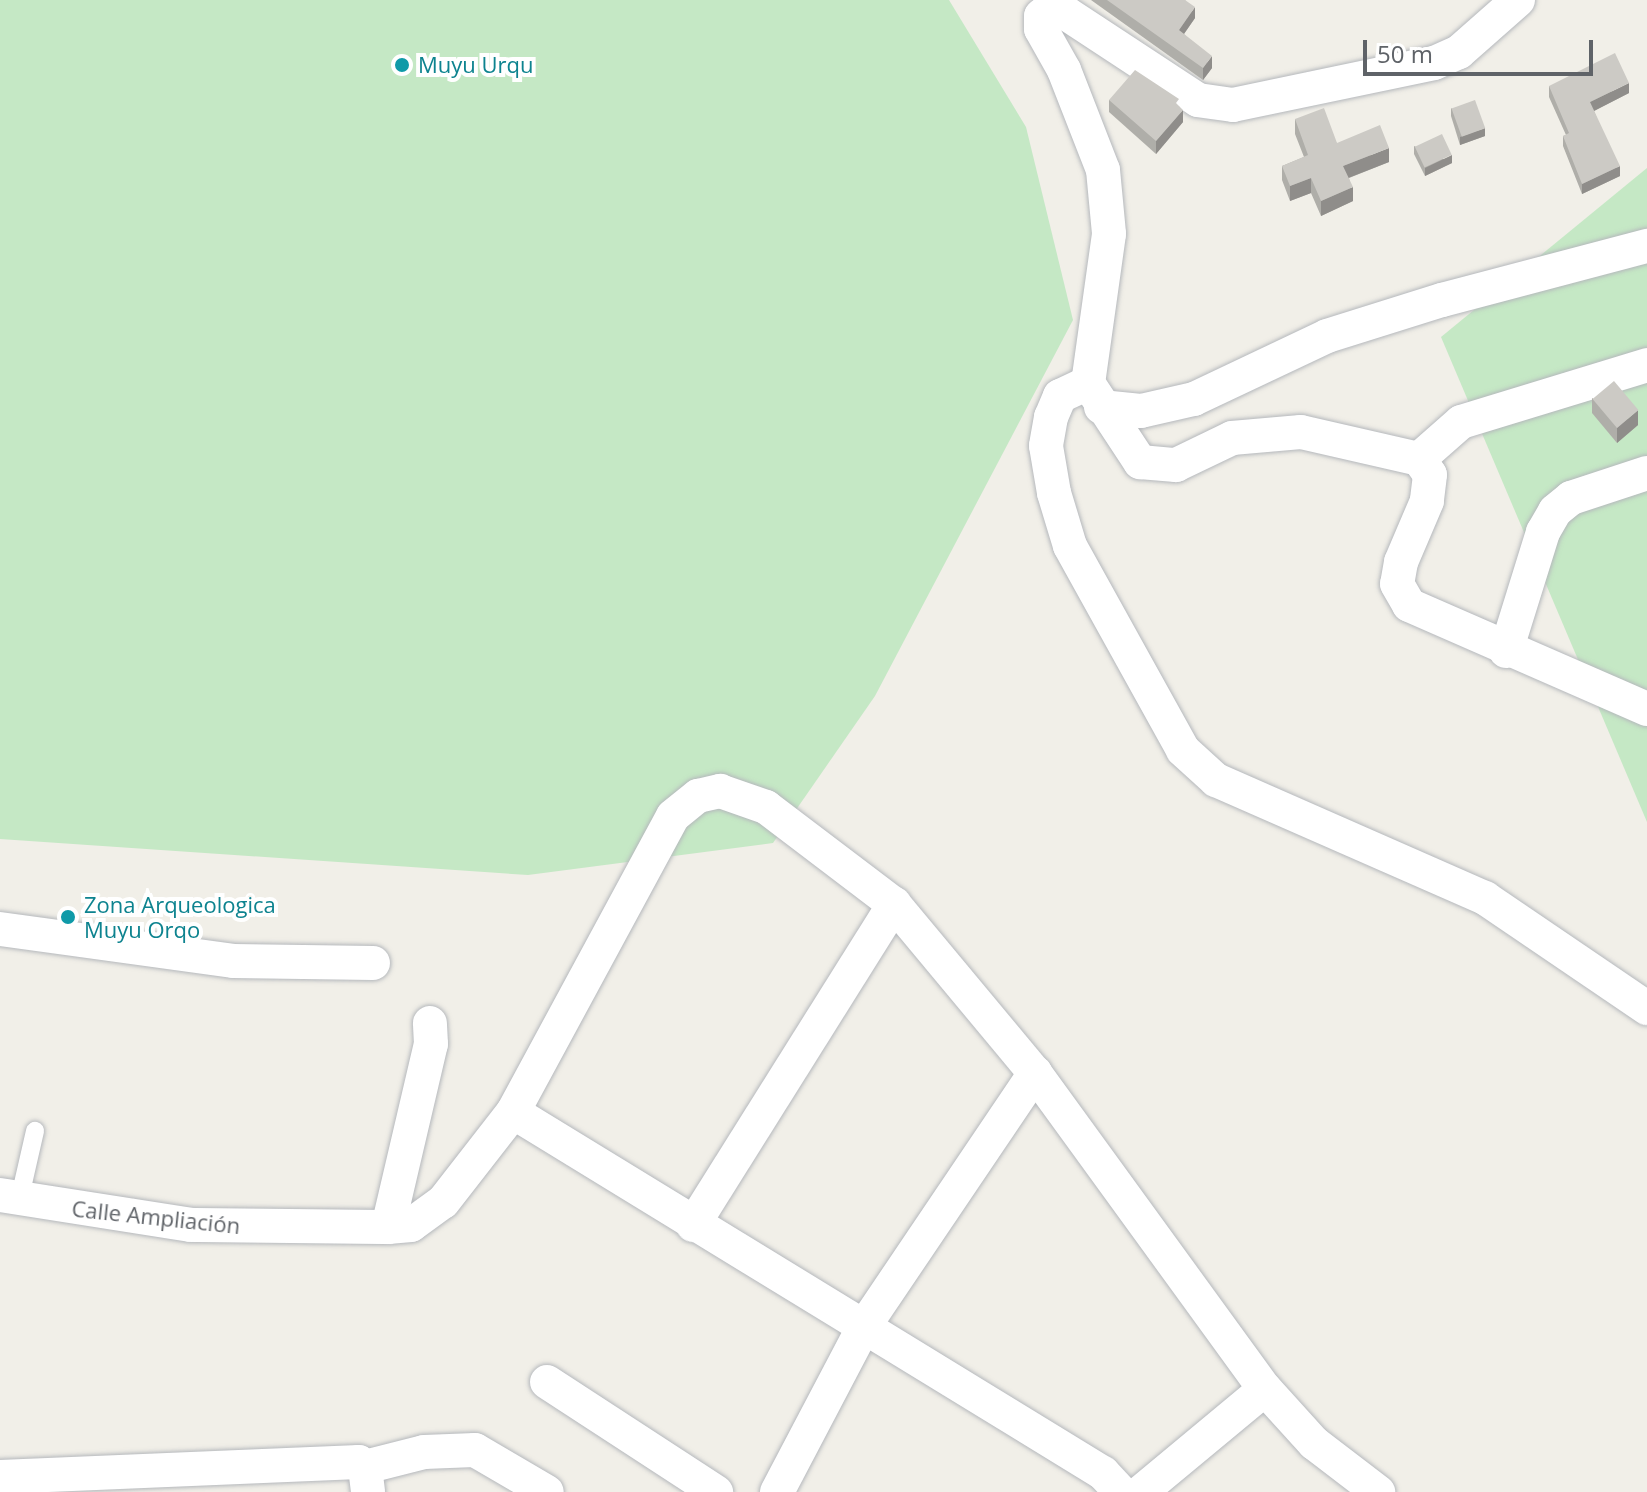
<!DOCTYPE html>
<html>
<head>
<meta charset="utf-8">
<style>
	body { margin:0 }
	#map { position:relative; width:1647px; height:1492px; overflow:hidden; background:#f1efe8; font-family:"Open Sans",sans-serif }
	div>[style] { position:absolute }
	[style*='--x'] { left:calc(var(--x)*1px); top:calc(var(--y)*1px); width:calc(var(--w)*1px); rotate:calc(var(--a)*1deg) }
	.green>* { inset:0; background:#c5e8c5 }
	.roads { filter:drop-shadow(0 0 2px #b5b8bc) drop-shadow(0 0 2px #b5b8bc) }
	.service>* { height:18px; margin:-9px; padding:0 9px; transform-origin:9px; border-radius:9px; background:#fff }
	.minor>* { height:34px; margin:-17px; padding:0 17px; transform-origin:17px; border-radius:17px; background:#fff }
	.wall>* { inset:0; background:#afaea9 }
	.shaded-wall>* { inset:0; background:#8f8d8a }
	.building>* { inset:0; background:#cccac5; transform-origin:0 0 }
	.dots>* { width:22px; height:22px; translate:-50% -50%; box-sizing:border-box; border:4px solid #fff; border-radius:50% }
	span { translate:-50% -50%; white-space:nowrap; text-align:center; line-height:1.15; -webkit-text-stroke:8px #fff; paint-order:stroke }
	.culture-label { font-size:22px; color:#0d838f }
	.left { translate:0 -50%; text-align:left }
	.street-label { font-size:22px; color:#5f6368 }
	.scale { position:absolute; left:1363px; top:40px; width:230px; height:36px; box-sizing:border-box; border:4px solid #5f6368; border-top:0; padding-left:10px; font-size:24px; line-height:28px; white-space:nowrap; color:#5f6368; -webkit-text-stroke:6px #fff; paint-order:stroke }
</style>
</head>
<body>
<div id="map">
	<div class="green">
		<i style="clip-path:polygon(0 0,949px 0,1026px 127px,1073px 320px,875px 696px,773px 843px,528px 875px,0 839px)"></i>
		<i style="clip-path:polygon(1647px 168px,1647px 822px,1441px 337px)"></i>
	</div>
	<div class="roads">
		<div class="service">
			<i style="--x:19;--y:1201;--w:72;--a:-77.1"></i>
		</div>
		<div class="minor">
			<i style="--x:1518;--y:0;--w:79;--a:138.6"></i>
			<i style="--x:1459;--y:52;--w:27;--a:156"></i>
			<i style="--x:1434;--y:63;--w:205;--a:168.2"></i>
			<i style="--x:1233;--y:105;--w:35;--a:-172"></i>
			<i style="--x:1198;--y:100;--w:157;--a:-146.7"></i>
			<i style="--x:1067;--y:14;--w:19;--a:-168"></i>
			<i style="--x:1048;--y:10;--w:9;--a:139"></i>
			<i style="--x:1041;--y:16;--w:13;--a:90"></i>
			<i style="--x:1041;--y:29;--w:47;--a:60.7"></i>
			<i style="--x:1064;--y:70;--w:107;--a:68.7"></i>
			<i style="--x:1103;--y:170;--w:64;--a:84.6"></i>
			<i style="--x:1109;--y:234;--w:150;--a:98"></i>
			<i style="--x:1088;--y:383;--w:95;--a:56.6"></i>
			<i style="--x:1140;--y:462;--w:36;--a:5"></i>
			<i style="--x:1176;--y:465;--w:62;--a:-25.7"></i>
			<i style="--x:1232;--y:438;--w:69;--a:-5"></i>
			<i style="--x:1301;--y:432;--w:121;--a:12.9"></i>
			<i style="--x:1419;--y:459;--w:19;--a:55"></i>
			<i style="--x:1430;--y:475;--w:26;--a:97"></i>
			<i style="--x:1427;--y:501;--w:66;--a:113.1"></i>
			<i style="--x:1401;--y:562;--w:22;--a:100"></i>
			<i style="--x:1397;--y:584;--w:24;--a:60"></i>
			<i style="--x:1409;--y:605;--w:260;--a:23.6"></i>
			<i style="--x:1088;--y:383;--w:31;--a:155"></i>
			<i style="--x:1060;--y:396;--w:23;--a:113"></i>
			<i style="--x:1051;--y:417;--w:29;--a:100"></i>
			<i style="--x:1046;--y:446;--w:48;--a:80.3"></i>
			<i style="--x:1054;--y:493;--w:55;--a:73.2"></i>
			<i style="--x:1070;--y:546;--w:233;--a:61"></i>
			<i style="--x:1183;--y:750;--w:45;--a:42.3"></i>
			<i style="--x:1216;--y:780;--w:294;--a:23.7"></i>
			<i style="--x:1485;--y:898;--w:196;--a:34.2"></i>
			<i style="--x:1101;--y:407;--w:40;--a:5.7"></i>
			<i style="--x:1141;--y:411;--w:54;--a:-12.8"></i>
			<i style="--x:1194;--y:399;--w:147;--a:-25.3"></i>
			<i style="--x:1327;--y:336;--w:121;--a:-17.4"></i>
			<i style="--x:1442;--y:300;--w:212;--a:-14.8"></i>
			<i style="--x:1419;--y:459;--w:56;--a:-41.4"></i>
			<i style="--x:1461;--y:422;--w:195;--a:-17"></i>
			<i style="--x:1506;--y:651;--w:125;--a:-72.7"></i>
			<i style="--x:1543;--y:532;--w:24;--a:-60"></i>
			<i style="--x:1555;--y:511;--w:21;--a:-39"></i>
			<i style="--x:1571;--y:498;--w:80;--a:-18.2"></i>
			<i style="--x:0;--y:929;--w:235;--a:7.8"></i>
			<i style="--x:233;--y:961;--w:140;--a:0.8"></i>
			<i style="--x:513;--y:1112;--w:692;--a:31.46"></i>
			<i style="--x:1103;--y:1473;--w:26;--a:47"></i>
			<i style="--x:0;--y:1195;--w:193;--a:8.9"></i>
			<i style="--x:191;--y:1225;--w:197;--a:0.6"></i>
			<i style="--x:388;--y:1227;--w:188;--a:-76.8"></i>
			<i style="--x:431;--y:1044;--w:21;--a:-93"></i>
			<i style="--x:693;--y:1225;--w:379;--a:-57.9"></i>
			<i style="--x:388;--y:1227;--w:23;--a:-5"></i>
			<i style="--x:411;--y:1225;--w:39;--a:-36"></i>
			<i style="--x:443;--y:1202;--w:114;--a:-52.1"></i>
			<i style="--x:513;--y:1112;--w:336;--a:-61.6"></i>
			<i style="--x:673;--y:816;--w:32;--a:-39"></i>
			<i style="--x:698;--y:796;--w:23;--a:-13"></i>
			<i style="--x:720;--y:791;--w:49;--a:19.2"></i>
			<i style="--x:766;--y:807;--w:161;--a:37.2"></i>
			<i style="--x:894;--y:904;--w:220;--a:50.2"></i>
			<i style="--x:1035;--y:1073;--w:391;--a:54"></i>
			<i style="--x:1265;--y:1389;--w:73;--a:47.8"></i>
			<i style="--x:1314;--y:1443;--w:81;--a:37.4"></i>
			<i style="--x:547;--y:1382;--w:202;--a:33.1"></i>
			<i style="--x:365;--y:1467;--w:61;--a:-14.3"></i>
			<i style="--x:424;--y:1452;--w:51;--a:-2.2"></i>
			<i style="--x:475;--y:1450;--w:83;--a:30.3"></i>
			<i style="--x:0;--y:1477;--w:359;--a:-2.4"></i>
			<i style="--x:359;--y:1462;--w:8;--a:40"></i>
			<i style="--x:365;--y:1467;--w:25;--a:83"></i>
			<i style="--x:777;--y:1492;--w:185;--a:-62.3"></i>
			<i style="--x:863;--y:1328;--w:308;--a:-56"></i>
			<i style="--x:1141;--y:1492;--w:161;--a:-39.7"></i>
		</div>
	</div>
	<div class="wall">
		<i style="clip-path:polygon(1091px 0,1185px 0,1195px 18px,1184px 34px,1212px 68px,1203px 80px)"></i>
		<i style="clip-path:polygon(1549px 86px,1629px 93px,1594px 111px,1620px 176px,1582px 194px,1563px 146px,1563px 136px,1566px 135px,1549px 97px)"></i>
		<i style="clip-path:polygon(1109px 100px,1179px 106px,1183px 122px,1156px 154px,1109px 112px)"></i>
		<i style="clip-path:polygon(1451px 108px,1485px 136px,1460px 145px,1451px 116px)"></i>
		<i style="clip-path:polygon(1295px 119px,1337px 143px,1389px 162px,1349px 178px,1353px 201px,1321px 216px,1311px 193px,1290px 201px,1282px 180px,1282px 166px,1304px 157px,1295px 134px)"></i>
		<i style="clip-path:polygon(1414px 146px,1452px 163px,1425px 176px,1414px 154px)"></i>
		<i style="clip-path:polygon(1592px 398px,1638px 425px,1617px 443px,1592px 413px)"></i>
	</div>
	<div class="shaded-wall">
		<i style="clip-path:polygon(1195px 7px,1195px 18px,1179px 41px,1179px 30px)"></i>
		<i style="clip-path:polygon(1212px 56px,1212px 68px,1203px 80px,1203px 68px)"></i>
		<i style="clip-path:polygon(1629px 83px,1629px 93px,1590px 113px,1590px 102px)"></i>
		<i style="clip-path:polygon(1183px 110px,1183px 122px,1156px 154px,1156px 141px)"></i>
		<i style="clip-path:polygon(1485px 128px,1485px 136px,1460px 145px,1460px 137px)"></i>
		<i style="clip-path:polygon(1389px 148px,1389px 162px,1343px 180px,1343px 166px)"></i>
		<i style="clip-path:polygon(1452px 155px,1452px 163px,1425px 176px,1425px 168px)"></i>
		<i style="clip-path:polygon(1620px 166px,1620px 176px,1582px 194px,1582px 184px)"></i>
		<i style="clip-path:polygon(1311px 178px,1311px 193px,1290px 201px,1290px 186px)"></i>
		<i style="clip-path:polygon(1353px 187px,1353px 201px,1321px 216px,1321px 201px)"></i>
		<i style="clip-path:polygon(1638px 410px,1638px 425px,1617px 443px,1617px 428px)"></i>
	</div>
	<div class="building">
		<i style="clip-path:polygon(1107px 0,1185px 0,1195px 7px,1179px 30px,1212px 56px,1203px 68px)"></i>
		<i style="clip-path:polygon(1615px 53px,1629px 83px,1590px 102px,1620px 166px,1582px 184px,1563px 136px,1569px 133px,1549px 86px)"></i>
		<i style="clip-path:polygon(1135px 70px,1179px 99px,1176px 103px,1183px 110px,1156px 141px,1109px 100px)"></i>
		<i style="left:1475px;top:100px;width:30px;height:25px;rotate:70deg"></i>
		<i style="clip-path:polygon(1324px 108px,1337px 143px,1380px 125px,1389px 148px,1343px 166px,1353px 187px,1321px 201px,1311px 178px,1290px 186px,1282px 166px,1308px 155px,1295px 119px)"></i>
		<i style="left:1442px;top:134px;width:23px;height:30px;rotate:65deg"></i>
		<i style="left:1614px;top:381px;width:38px;height:28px;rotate:50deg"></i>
	</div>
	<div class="dots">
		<i style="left:402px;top:65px;background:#0f9aa8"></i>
		<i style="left:68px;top:917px;background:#0f9aa8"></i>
	</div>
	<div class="culture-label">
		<span class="left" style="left:418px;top:65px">Muyu Urqu</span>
		<span class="left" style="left:84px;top:917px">Zona Arqueologica<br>Muyu Orqo</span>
	</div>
	<div class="street-label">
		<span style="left:156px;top:1217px;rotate:6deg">Calle Ampliación</span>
	</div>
	<div class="scale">50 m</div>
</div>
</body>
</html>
